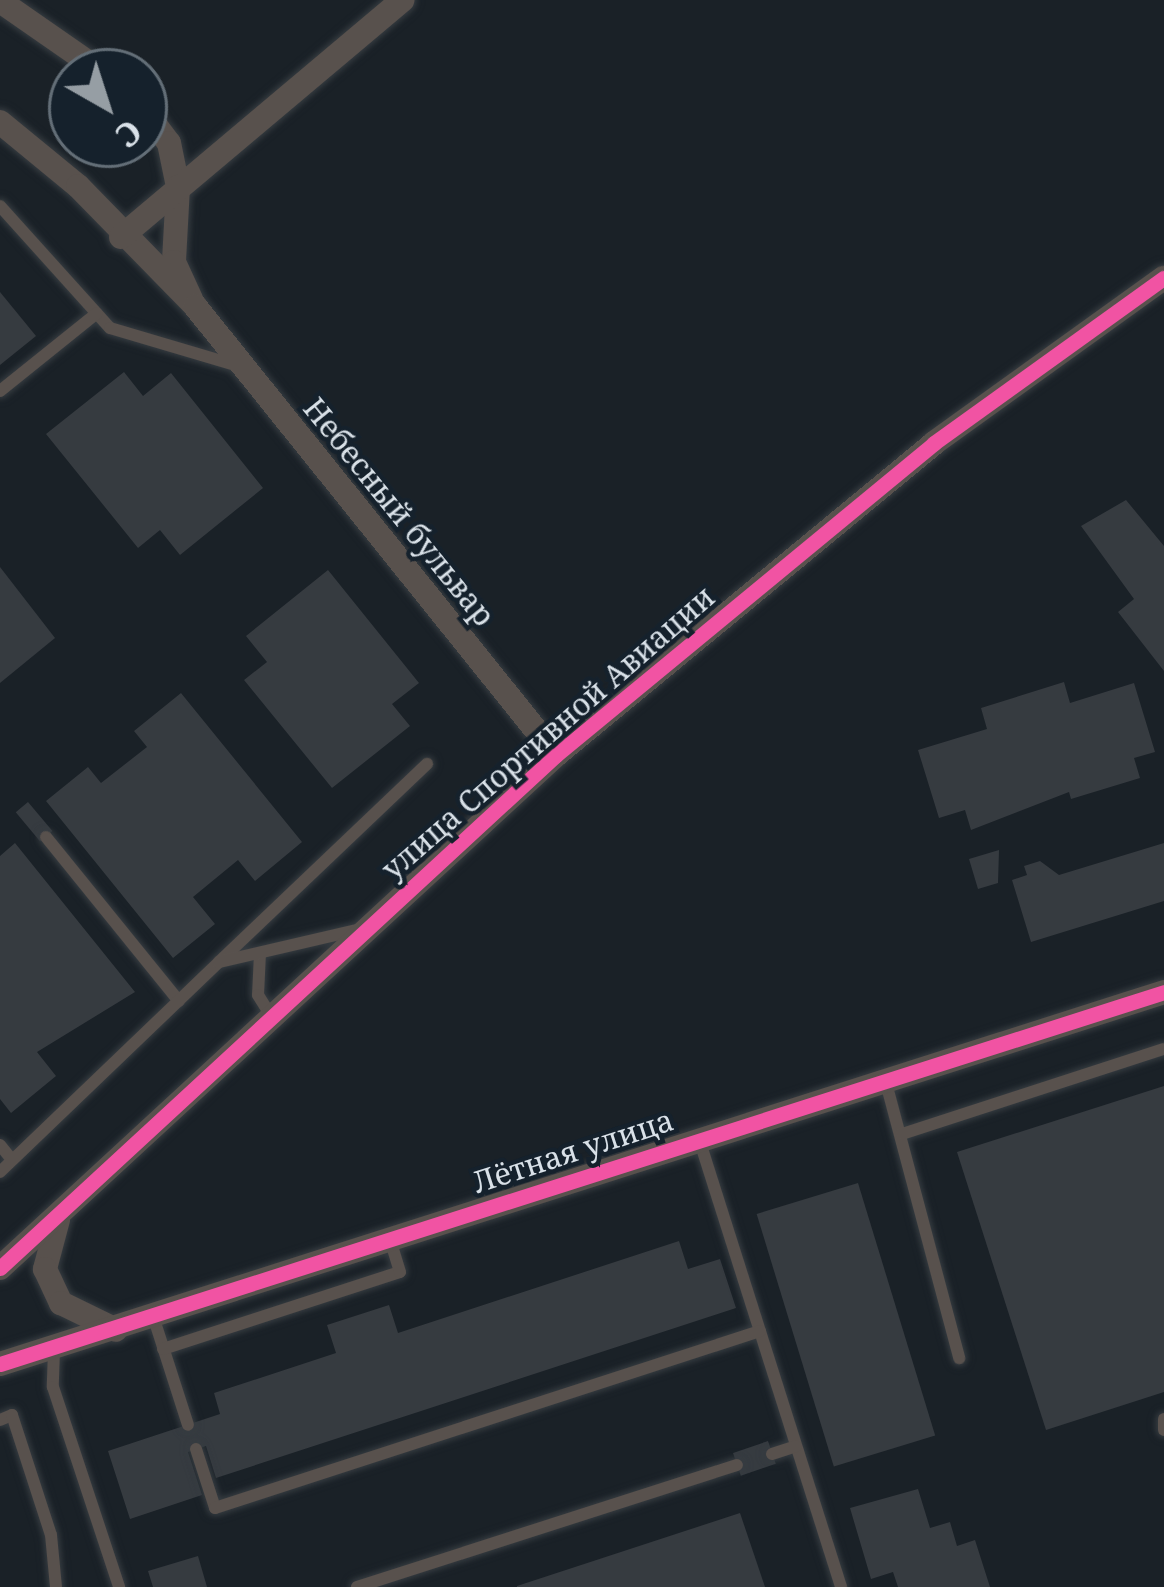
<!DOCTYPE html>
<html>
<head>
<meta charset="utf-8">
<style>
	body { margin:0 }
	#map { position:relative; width:1164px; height:1587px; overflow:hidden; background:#1a2127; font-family:"Noto Serif",serif }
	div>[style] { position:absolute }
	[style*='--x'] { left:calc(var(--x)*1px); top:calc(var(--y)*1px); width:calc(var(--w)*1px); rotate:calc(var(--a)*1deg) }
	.building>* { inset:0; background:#363b40; transform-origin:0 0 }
	.roads { filter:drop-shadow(0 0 3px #363c41) drop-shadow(0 0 3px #363c41) }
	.service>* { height:12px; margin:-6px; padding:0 6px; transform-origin:6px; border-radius:6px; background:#58514d }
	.minor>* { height:24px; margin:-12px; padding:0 12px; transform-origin:12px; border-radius:12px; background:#58514d }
	.cycleway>* { height:15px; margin:-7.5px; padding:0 7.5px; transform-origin:7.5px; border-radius:7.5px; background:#f153a3 }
	span { translate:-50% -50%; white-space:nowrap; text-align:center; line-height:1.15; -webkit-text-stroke:9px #15212c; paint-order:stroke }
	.street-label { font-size:30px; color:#d9e1e8 }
	.north { position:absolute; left:48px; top:48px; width:120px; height:120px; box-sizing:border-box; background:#15212c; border:3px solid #636e77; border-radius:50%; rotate:141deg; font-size:33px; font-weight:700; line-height:48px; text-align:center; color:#d9e1e8 }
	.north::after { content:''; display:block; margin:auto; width:42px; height:54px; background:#969ea4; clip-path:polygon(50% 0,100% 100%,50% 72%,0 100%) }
</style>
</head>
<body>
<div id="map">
	<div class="building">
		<i style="clip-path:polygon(0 292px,36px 336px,0 365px)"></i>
		<i style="clip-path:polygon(124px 372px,143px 396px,171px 373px,263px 488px,180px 555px,160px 530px,138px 548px,46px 434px)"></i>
		<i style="clip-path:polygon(1126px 500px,1164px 546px,1164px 671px,1118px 612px,1134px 599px,1081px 526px)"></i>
		<i style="clip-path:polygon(0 567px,55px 638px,0 683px)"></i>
		<i style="clip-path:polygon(328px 570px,419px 683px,392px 704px,410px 726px,332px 788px,244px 680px,267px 662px,246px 636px)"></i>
		<i style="clip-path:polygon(1064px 682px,1070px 703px,1134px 683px,1155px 752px,1134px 758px,1140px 778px,1071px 799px,1069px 792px,971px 830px,965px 810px,939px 818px,918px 750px,987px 729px,981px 708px)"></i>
		<i style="clip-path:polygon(181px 693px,302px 842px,255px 881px,238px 860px,193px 897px,215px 924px,173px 958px,46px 801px,88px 767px,101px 783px,147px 747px,134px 731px)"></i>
		<i style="left:28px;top:802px;width:38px;height:16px;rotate:50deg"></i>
		<i style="clip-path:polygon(15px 843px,135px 992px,37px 1052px,56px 1076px,11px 1113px,0 1099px,0 856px)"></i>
		<i style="clip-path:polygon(1164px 843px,1164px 901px,1031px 942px,1012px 880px,1027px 875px,1024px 866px,1040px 861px,1059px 875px)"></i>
		<i style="clip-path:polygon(999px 850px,998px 883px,978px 889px,969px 859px)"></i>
		<i style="clip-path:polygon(1164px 1086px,1164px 1392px,1046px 1430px,957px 1152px)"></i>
		<i style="left:858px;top:1183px;width:264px;height:106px;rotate:73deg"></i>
		<i style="clip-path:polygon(679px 1241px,688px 1269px,720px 1259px,736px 1308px,216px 1478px,206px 1446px,188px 1452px,202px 1495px,130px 1519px,108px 1451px,220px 1414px,214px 1393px,336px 1353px,327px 1325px,389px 1305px,398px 1333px)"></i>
		<i style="left:768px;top:1441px;width:24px;height:37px;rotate:71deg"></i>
		<i style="clip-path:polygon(918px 1489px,930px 1528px,950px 1522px,957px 1546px,975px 1540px,990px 1587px,898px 1587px,893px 1572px,871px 1579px,850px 1508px)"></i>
		<i style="clip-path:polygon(740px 1513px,765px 1587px,517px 1587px,517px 1586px)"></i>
		<i style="clip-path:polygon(198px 1556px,207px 1587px,153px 1587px,148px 1571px)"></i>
	</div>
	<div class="roads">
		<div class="service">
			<i style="--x:0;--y:206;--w:164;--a:48"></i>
			<i style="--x:110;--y:328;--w:134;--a:16.5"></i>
			<i style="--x:0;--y:391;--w:124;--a:-38.8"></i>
			<i style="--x:46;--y:837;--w:211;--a:51"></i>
			<i style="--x:260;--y:953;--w:42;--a:92.7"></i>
			<i style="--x:258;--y:995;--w:25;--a:58"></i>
			<i style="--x:220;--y:961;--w:286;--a:-43.6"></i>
			<i style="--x:885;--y:1079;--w:289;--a:75.1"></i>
			<i style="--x:902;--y:1134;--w:275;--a:-18"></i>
			<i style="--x:699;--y:1139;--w:470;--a:72.4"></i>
			<i style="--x:0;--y:1145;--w:19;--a:51"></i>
			<i style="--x:0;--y:1172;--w:303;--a:-43.8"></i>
			<i style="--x:219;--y:962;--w:146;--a:-13.1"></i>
			<i style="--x:154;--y:1319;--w:111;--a:72.2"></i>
			<i style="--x:163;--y:1349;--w:249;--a:-18"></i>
			<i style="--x:400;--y:1272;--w:34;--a:-107"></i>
			<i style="--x:54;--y:1350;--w:37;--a:92"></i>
			<i style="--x:53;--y:1387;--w:211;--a:71.7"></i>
			<i style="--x:1164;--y:1419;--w:11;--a:90"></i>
			<i style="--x:0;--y:1420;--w:13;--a:-23"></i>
			<i style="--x:12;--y:1415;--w:126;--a:72"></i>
			<i style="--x:51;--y:1535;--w:52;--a:84.5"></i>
			<i style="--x:196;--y:1449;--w:62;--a:72.1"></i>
			<i style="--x:215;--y:1508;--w:573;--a:-17.99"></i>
			<i style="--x:772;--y:1454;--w:25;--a:-18"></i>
			<i style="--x:357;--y:1587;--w:399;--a:-17.8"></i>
		</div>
		<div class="minor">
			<i style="--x:0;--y:1;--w:124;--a:34.8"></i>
			<i style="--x:144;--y:110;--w:41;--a:52.9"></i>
			<i style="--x:169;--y:143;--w:45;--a:78.4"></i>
			<i style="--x:178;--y:187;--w:75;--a:93.1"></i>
			<i style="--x:174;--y:262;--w:41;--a:65.3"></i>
			<i style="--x:0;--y:122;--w:101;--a:39.4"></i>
			<i style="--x:78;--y:186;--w:168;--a:45.7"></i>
			<i style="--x:195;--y:306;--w:576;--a:51.2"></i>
			<i style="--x:121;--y:237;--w:368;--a:-40.1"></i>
			<i style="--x:58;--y:1220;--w:51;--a:104.9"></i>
			<i style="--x:45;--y:1269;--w:38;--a:65"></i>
			<i style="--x:61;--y:1303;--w:61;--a:26.1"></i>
			<i style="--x:0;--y:1268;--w:757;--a:-42.7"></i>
			<i style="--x:556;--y:755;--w:490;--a:-39.5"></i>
			<i style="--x:934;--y:443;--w:283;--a:-35.7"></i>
			<i style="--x:0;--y:1364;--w:1222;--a:-17.72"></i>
		</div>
	</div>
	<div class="cycleway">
		<i style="--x:0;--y:1268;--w:757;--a:-42.7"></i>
		<i style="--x:556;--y:755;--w:490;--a:-39.5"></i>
		<i style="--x:934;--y:443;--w:283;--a:-35.7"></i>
		<i style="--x:0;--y:1364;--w:1222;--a:-17.72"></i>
	</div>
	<div class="street-label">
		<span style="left:399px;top:512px;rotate:51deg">Небесный бульвар</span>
		<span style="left:548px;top:733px;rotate:-41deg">улица Спортивной Авиации</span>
		<span style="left:573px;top:1151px;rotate:-18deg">Лётная улица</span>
	</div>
	<div class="north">С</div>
</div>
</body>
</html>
